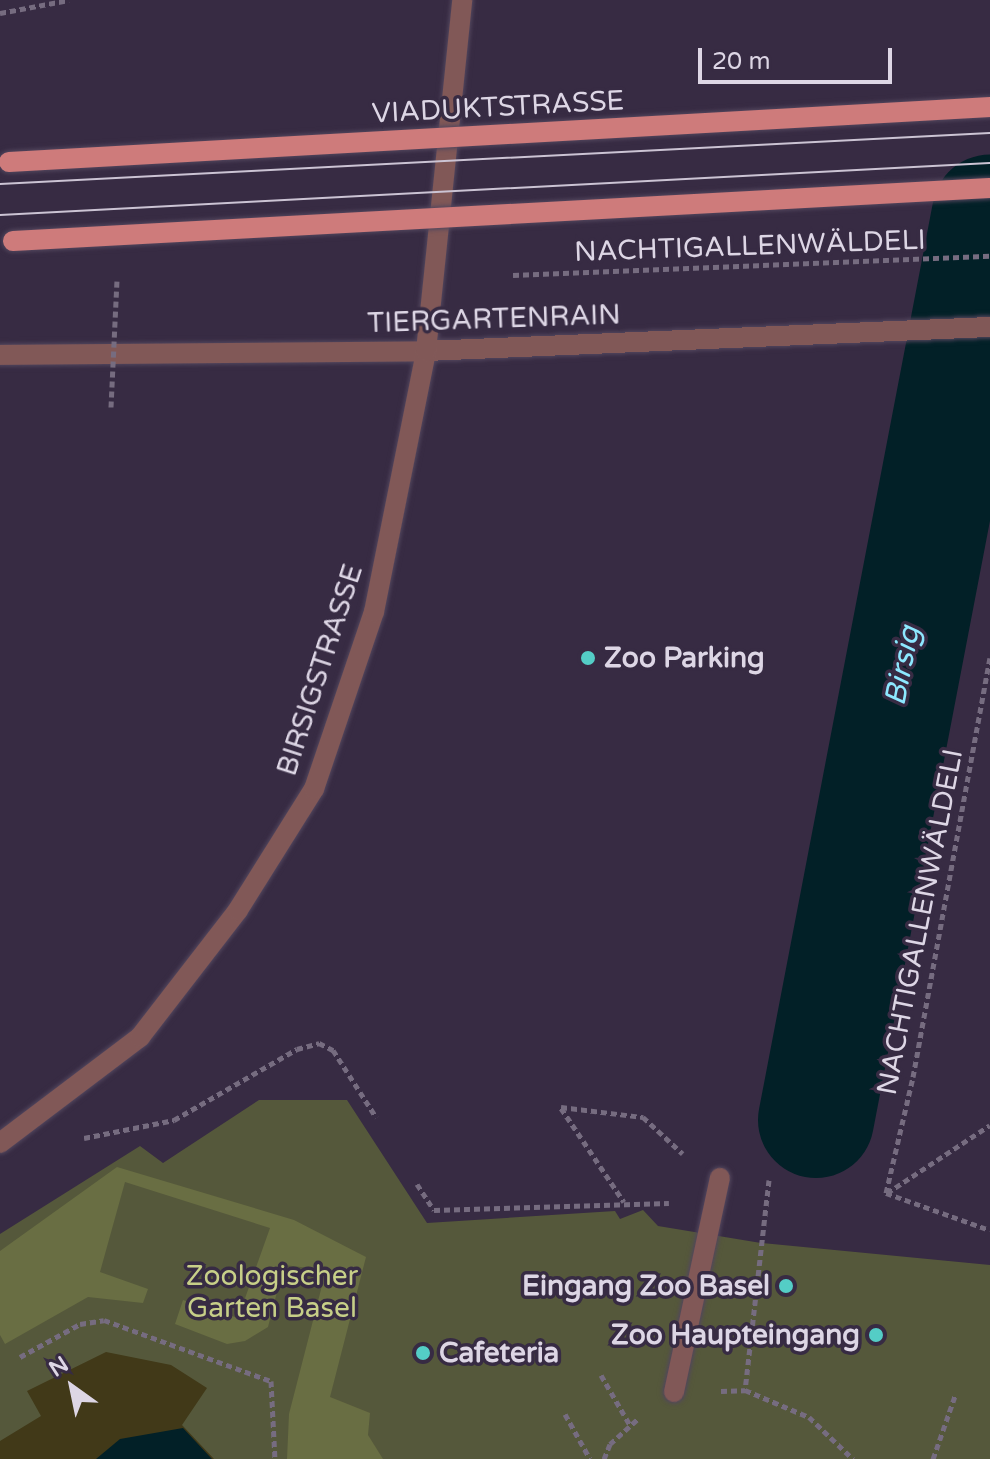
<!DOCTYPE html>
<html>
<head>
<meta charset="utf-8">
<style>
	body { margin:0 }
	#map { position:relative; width:990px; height:1459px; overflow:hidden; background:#372b43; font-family:"Varela Round",sans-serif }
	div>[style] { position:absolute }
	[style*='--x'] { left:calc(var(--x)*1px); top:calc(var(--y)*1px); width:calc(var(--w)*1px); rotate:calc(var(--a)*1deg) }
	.green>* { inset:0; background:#55583b }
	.forest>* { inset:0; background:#696e43 }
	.sand>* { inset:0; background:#413918 }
	.water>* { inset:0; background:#022027 }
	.river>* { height:116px; margin:-58px; padding:0 58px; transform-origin:58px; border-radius:58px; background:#022027 }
	.path>* { height:5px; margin-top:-2.5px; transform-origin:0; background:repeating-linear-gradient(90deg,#766c80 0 6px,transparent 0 10px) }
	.roads { filter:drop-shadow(0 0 2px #52465d) drop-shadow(0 0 2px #52465d) }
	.service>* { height:20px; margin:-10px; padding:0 10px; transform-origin:10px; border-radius:10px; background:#815857 }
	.minor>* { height:20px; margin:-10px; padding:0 10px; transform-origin:10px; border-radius:10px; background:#815857 }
	.tram>* { height:2px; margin:-1px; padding:0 1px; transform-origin:1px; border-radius:1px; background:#ccc4d4 }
	.path-bridge>* { height:5px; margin-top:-2.5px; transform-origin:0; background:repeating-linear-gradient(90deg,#766c80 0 6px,transparent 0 10px) }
	.bridges { filter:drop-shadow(0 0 2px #52465d) drop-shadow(0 0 2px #52465d) }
	.primary-bridge>* { height:20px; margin:-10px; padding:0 10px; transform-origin:10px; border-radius:10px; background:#ce7b7b }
	.dots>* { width:22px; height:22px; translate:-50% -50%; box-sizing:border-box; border:4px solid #372b43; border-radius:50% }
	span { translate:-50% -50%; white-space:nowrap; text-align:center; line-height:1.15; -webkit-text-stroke:7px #372b43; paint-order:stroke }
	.street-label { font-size:28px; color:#ddd6e5 }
	.poi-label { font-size:28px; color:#ddd6e5; font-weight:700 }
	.left { translate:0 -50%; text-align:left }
	.right { translate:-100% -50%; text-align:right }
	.park-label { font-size:28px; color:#c7cf88 }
	.water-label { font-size:30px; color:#8de8ff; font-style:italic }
	.north { position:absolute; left:32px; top:1347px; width:80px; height:80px; -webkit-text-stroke:6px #372b43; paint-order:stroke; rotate:327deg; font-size:22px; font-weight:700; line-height:32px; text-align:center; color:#ddd6e5 }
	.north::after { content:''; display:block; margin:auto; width:28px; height:36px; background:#ddd6e5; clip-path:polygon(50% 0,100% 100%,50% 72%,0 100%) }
	.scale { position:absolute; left:698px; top:48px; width:194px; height:36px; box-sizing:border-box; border:4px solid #ddd6e5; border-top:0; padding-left:10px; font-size:24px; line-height:28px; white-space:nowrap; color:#ddd6e5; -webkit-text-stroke:6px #372b43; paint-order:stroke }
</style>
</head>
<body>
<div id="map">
	<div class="green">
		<i style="clip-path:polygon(259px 1100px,347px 1100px,427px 1223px,615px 1211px,620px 1219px,643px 1210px,658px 1226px,761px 1243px,990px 1265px,990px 1459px,0 1459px,0 1234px,140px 1146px,163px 1163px)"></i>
	</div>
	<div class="forest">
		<i style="clip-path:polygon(117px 1167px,294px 1220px,366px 1257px,330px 1397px,370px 1413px,368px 1435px,383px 1459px,287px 1459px,289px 1414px,326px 1270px,284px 1265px,268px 1327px,245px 1341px,227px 1344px,175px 1324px,183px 1300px,238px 1318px,270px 1228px,125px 1182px,100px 1272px,148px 1289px,143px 1303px,88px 1297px,5px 1344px,0 1335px,0 1251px)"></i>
	</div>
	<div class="sand">
		<i style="clip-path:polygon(106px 1352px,171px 1365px,207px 1388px,182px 1425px,214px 1459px,0 1459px,0 1441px,41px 1416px,27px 1391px)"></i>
	</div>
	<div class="water">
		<i style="clip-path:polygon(183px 1428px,212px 1459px,96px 1459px,120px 1439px)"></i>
	</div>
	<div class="river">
		<i style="--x:816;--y:1120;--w:924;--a:-79.14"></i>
	</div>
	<div class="path">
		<i style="--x:0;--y:13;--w:70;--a:-10.7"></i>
		<i style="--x:513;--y:275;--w:477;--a:-2.3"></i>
		<i style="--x:561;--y:1107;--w:83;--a:7"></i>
		<i style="--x:643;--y:1117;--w:54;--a:42.8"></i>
		<i style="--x:561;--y:1108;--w:113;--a:56.2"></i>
		<i style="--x:84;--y:1138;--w:92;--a:-11.3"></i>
		<i style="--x:174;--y:1120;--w:142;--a:-30"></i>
		<i style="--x:297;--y:1049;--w:23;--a:-15"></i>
		<i style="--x:319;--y:1043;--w:16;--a:27"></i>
		<i style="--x:333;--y:1050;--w:80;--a:57.3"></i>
		<i style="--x:769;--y:1180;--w:211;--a:96.5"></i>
		<i style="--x:745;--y:1390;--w:69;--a:22.9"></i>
		<i style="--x:809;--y:1417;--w:61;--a:43.7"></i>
		<i style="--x:417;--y:1184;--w:31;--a:57"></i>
		<i style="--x:434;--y:1210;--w:235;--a:-1.7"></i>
		<i style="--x:886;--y:1193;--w:119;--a:-76.9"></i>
		<i style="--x:913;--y:1077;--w:426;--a:-79.6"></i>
		<i style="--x:886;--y:1193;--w:110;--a:19.6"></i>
		<i style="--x:887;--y:1193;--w:123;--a:-33.4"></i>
		<i style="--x:20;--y:1357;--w:68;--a:-28.8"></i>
		<i style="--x:80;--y:1324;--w:24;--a:-9"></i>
		<i style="--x:104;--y:1320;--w:178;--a:20.1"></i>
		<i style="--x:271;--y:1381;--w:78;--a:87.1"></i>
		<i style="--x:601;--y:1375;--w:58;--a:59.9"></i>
		<i style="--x:721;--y:1391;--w:24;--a:-2"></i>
		<i style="--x:565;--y:1414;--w:51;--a:60.9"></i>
		<i style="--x:604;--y:1459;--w:16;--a:-68"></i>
		<i style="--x:610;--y:1444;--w:39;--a:-42"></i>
		<i style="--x:933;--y:1459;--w:67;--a:-70.8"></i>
	</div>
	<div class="roads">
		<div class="service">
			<i style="--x:674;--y:1392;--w:219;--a:-77.9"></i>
		</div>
		<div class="minor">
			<i style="--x:0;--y:355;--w:426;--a:-0.5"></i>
			<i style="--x:426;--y:351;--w:565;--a:-2.44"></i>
			<i style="--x:0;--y:1143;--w:176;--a:-37.1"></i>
			<i style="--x:140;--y:1037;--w:160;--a:-52.3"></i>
			<i style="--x:238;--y:910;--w:143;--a:-57.9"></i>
			<i style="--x:314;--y:789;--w:187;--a:-71.3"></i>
			<i style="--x:374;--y:612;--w:266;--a:-78.7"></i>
			<i style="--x:426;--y:351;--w:353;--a:-84.1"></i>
		</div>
	</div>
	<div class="tram">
		<i style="--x:0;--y:184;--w:991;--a:-2.95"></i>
		<i style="--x:0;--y:215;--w:991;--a:-3.01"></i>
	</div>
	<div class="path-bridge">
		<i style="--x:111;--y:407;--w:129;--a:-87.3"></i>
	</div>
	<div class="bridges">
		<div class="primary-bridge">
			<i style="--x:9;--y:162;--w:983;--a:-3.21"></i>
			<i style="--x:13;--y:241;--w:978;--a:-3.11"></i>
		</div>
	</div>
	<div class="dots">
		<i style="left:588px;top:658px;background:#54cdc6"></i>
		<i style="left:786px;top:1286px;background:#54cdc6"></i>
		<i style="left:876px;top:1335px;background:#54cdc6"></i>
		<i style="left:423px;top:1353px;background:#54cdc6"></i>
	</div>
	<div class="street-label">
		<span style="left:498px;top:107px;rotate:-3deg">VIADUKTSTRASSE</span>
		<span style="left:750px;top:246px;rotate:-2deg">NACHTIGALLENWÄLDELI</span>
		<span style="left:494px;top:319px;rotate:-2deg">TIERGARTENRAIN</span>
		<span style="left:320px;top:670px;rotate:-72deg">BIRSIGSTRASSE</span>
		<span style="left:920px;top:922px;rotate:-79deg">NACHTIGALLENWÄLDELI</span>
	</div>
	<div class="poi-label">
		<span class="left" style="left:604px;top:658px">Zoo Parking</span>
		<span class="right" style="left:770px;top:1286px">Eingang Zoo Basel</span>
		<span class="right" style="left:860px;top:1335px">Zoo Haupteingang</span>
		<span class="left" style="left:439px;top:1353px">Cafeteria</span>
	</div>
	<div class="park-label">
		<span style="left:272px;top:1292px">Zoologischer<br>Garten Basel</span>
	</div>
	<div class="water-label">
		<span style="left:903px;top:666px;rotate:-79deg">Birsig</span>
	</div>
	<div class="north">N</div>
	<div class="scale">20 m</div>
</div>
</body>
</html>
